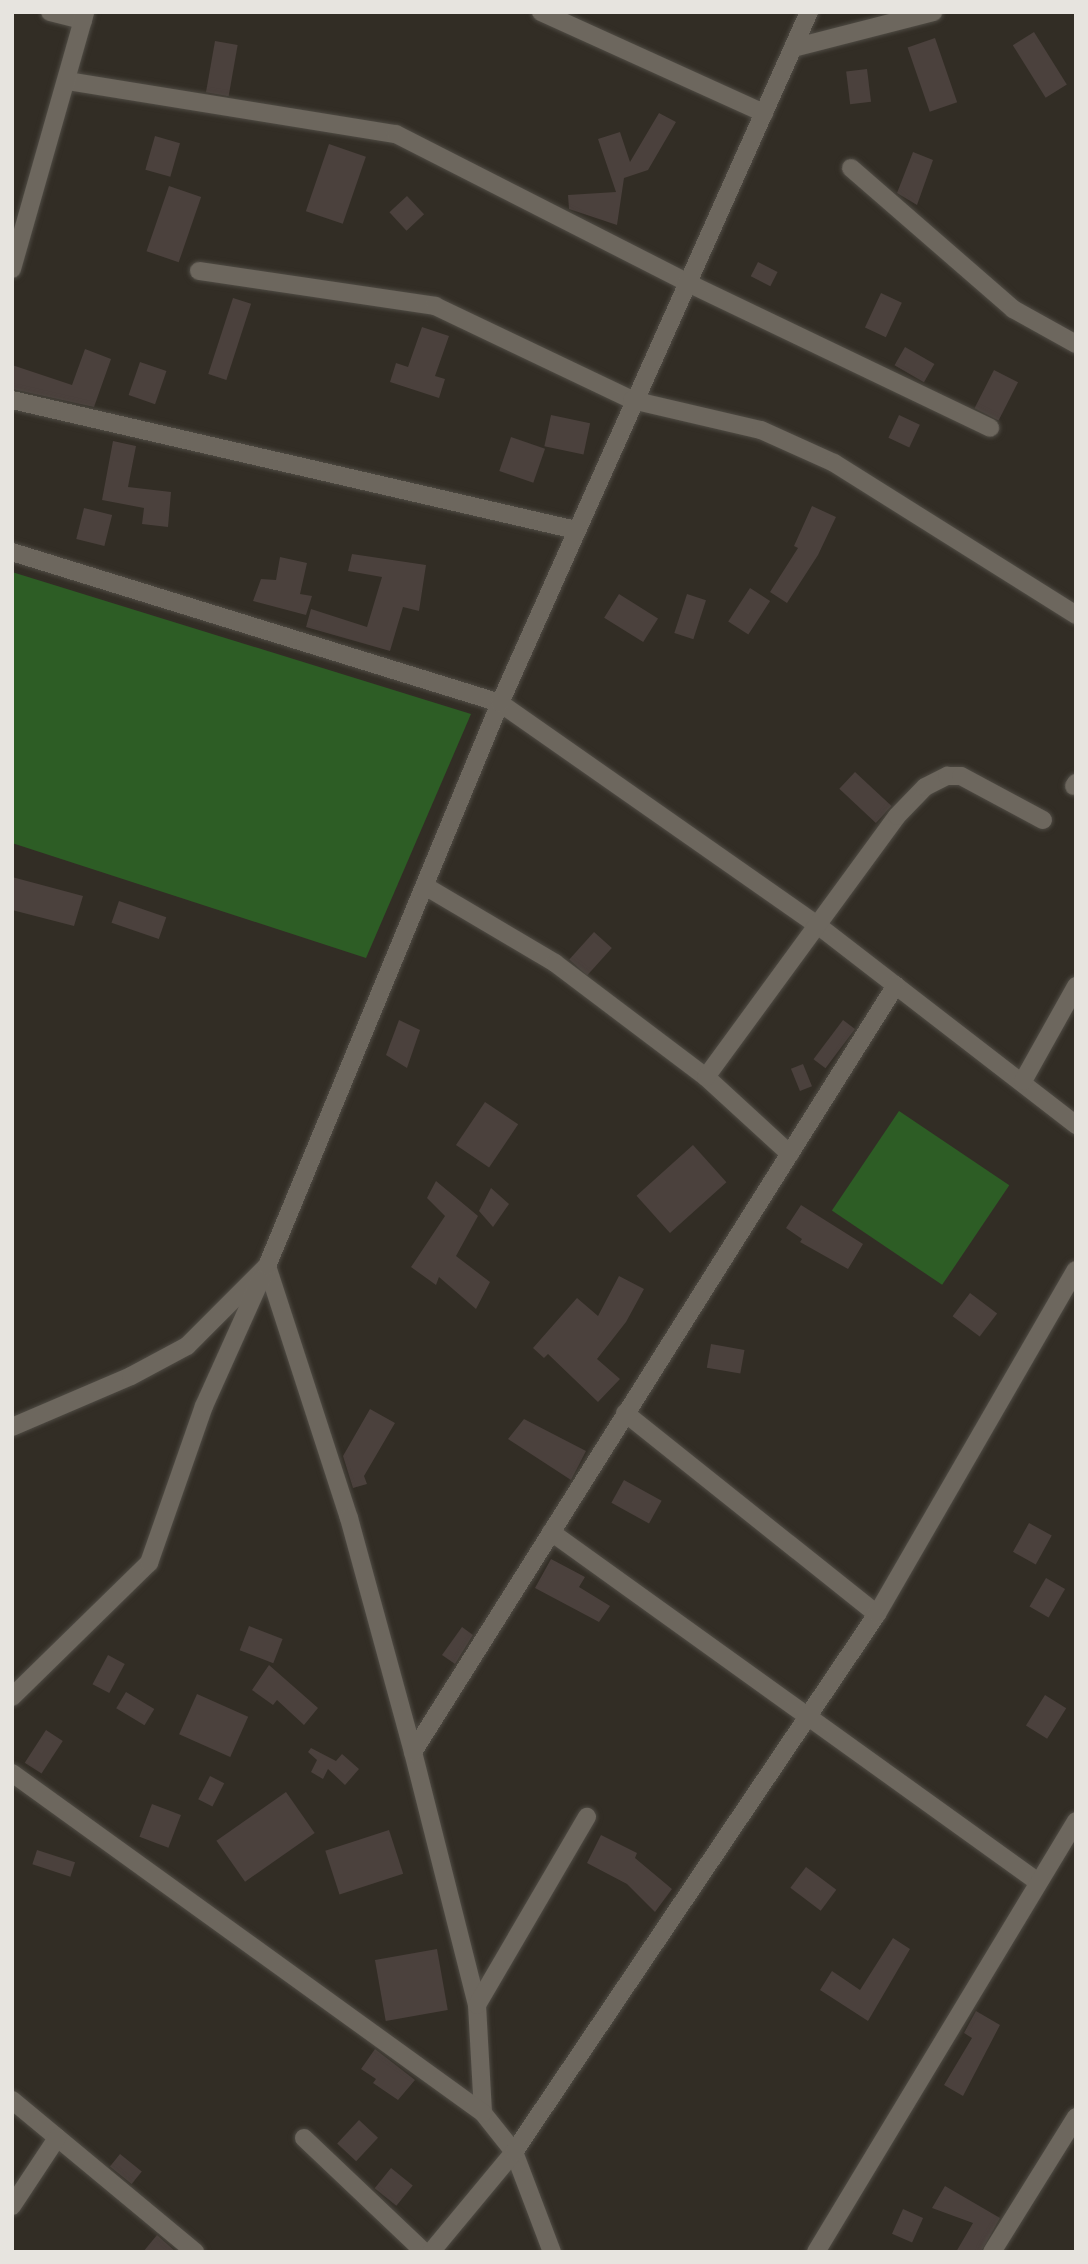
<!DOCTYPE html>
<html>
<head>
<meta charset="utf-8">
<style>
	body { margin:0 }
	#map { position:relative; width:1088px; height:2264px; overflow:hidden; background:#322d25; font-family:"DM Sans",sans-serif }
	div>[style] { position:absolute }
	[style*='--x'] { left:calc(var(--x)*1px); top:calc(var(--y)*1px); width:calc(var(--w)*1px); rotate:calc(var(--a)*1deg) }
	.green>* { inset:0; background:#2d5d25; transform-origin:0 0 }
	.building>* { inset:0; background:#4b413d; transform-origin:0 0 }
	.roads { filter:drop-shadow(0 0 2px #4f4b44) drop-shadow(0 0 2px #4f4b44) }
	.minor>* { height:18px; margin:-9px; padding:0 9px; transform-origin:9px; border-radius:9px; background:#6d675e }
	span { translate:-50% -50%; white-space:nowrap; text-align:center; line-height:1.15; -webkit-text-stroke:6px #181612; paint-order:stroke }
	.frame { position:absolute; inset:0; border:14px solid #e7e4df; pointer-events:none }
</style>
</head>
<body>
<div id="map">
	<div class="green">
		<i style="clip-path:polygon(12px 572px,471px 714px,366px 958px,12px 843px)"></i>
		<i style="left:899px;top:1111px;width:133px;height:120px;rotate:34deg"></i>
	</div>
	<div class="building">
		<i style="left:1034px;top:32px;width:62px;height:25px;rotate:58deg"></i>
		<i style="left:935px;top:38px;width:68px;height:29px;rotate:71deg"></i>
		<i style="left:215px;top:41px;width:23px;height:52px;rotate:10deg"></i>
		<i style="left:867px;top:69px;width:33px;height:21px;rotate:83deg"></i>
		<i style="clip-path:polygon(659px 113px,676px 122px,648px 170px,624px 178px,617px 225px,569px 209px,568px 195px,616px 192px,598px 139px,620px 132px,630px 162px)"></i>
		<i style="left:155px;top:136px;width:26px;height:35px;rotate:16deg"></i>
		<i style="left:329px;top:144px;width:39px;height:71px;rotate:19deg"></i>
		<i style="clip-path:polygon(913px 152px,933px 160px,917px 205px,897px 193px)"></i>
		<i style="left:169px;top:186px;width:34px;height:69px;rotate:19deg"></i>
		<i style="left:407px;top:196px;width:25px;height:24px;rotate:47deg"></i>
		<i style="left:758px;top:262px;width:22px;height:16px;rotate:27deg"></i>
		<i style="left:881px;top:293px;width:23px;height:38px;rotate:25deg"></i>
		<i style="left:233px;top:298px;width:19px;height:80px;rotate:18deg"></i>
		<i style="clip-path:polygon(422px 327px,449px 336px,435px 376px,445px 379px,439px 398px,390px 382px,396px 363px,408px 367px)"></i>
		<i style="left:905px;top:347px;width:34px;height:21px;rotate:30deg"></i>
		<i style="clip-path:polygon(85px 349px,111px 359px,94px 407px,12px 389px,12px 365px,72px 385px)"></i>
		<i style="left:140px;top:362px;width:28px;height:35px;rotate:19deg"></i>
		<i style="left:994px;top:370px;width:27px;height:43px;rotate:27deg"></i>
		<i style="left:551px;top:415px;width:40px;height:32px;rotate:12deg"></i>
		<i style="left:899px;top:415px;width:23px;height:25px;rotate:25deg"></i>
		<i style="left:511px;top:437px;width:36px;height:36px;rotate:19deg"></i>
		<i style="clip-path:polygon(113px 441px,136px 446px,128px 487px,171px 492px,168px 527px,142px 524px,144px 508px,102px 500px)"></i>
		<i style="clip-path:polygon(812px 506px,836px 517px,818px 555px,787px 603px,770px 592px,798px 548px,794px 546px)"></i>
		<i style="left:84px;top:508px;width:29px;height:32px;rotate:14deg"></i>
		<i style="clip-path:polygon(352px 554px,426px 565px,419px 611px,403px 607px,390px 651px,306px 627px,311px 609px,367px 627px,382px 577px,348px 571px)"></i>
		<i style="clip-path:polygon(280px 557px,307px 563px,300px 594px,312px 596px,306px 615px,253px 601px,261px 579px,276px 580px)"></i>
		<i style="left:750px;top:588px;width:24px;height:40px;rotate:33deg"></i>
		<i style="left:619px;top:594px;width:46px;height:28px;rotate:32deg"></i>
		<i style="left:687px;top:594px;width:20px;height:41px;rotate:18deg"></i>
		<i style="left:855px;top:772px;width:50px;height:23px;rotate:43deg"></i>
		<i style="clip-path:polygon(12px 877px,83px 896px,74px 926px,12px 910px)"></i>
		<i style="left:119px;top:901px;width:50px;height:23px;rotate:19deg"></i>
		<i style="left:594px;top:932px;width:24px;height:37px;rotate:42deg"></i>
		<i style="clip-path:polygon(399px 1020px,420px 1030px,407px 1068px,386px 1055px)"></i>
		<i style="left:843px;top:1020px;width:15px;height:49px;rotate:37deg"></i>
		<i style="left:803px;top:1064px;width:24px;height:13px;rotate:68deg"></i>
		<i style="left:485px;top:1102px;width:40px;height:52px;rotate:34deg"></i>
		<i style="left:693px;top:1145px;width:50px;height:76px;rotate:48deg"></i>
		<i style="clip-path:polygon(436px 1181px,478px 1216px,456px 1256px,490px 1282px,476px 1309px,439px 1277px,436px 1285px,411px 1267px,445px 1216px,427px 1198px)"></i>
		<i style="clip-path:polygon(491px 1188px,509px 1204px,493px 1227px,479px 1211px)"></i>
		<i style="clip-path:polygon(801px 1205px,863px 1244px,848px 1269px,800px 1242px,802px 1239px,786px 1228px)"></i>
		<i style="clip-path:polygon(619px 1276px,644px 1289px,626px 1322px,597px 1359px,620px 1379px,598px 1402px,548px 1354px,544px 1358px,533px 1348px,577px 1298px,598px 1316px)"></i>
		<i style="left:970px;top:1293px;width:34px;height:29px;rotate:37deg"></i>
		<i style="left:711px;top:1344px;width:34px;height:24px;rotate:10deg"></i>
		<i style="clip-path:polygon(370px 1409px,395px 1423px,364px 1476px,367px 1484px,353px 1488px,343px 1456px)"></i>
		<i style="clip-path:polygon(524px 1419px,586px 1451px,571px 1480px,508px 1439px)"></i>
		<i style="left:624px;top:1480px;width:43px;height:26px;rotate:29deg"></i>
		<i style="left:1029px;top:1523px;width:26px;height:33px;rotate:29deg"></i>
		<i style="clip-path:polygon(551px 1559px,585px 1577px,579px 1587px,610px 1606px,599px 1622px,535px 1588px)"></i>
		<i style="left:1046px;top:1578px;width:22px;height:33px;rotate:30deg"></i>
		<i style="left:249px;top:1626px;width:36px;height:26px;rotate:21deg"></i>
		<i style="clip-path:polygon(462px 1627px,473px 1635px,455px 1664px,442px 1655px)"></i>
		<i style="left:108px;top:1655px;width:19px;height:33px;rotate:28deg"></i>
		<i style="clip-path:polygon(269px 1665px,318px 1708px,304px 1725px,277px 1700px,273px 1705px,252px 1690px)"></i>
		<i style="left:126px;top:1692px;width:33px;height:19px;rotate:31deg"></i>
		<i style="left:197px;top:1694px;width:56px;height:44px;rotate:24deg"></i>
		<i style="left:1045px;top:1695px;width:25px;height:36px;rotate:32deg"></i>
		<i style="left:46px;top:1730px;width:20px;height:39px;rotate:33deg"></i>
		<i style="clip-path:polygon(311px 1748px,336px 1761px,342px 1754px,359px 1769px,345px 1785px,328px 1769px,323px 1779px,311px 1772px,317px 1760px,308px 1752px)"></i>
		<i style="left:210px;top:1776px;width:16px;height:26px;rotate:27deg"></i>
		<i style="left:286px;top:1792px;width:50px;height:85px;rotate:55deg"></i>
		<i style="left:152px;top:1804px;width:31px;height:35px;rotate:21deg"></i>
		<i style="left:389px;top:1830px;width:46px;height:67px;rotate:72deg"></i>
		<i style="clip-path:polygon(601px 1835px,637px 1853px,635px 1858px,672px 1889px,655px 1912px,627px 1884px,587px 1863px)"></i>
		<i style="left:37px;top:1850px;width:40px;height:15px;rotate:18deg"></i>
		<i style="left:806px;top:1867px;width:38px;height:26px;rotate:37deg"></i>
		<i style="clip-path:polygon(893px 1938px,910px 1949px,868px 2021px,820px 1990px,832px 1971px,860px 1990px)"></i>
		<i style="left:437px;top:1949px;width:62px;height:63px;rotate:80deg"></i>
		<i style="clip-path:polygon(976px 2011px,1000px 2025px,963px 2096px,944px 2085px,972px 2038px,964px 2033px)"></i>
		<i style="clip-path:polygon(375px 2049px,415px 2080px,398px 2100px,373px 2083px,376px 2079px,361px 2069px)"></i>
		<i style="left:359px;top:2120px;width:26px;height:32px;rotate:43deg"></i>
		<i style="left:120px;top:2154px;width:28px;height:16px;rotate:39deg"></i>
		<i style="left:391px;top:2168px;width:28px;height:26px;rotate:39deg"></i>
		<i style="clip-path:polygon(945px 2186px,1000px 2218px,981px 2252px,956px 2252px,973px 2223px,932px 2208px)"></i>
		<i style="left:903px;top:2209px;width:22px;height:27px;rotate:24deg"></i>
		<i style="clip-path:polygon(157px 2235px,176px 2252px,143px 2252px)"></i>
	</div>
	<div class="roads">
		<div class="minor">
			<i style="--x:50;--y:12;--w:34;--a:14"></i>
			<i style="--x:541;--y:12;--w:245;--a:24.4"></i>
			<i style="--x:793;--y:48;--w:145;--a:-14.4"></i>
			<i style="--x:68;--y:81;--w:332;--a:9.2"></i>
			<i style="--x:396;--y:134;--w:328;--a:27"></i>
			<i style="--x:688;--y:283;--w:335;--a:25.6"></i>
			<i style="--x:851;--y:168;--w:215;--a:41"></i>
			<i style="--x:1013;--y:309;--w:72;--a:29.1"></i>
			<i style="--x:12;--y:269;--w:267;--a:-74.1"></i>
			<i style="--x:199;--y:271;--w:239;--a:8.4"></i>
			<i style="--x:435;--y:306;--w:218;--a:25.5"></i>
			<i style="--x:632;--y:400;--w:132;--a:13.1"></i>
			<i style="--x:761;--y:430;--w:80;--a:24.3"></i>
			<i style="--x:834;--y:463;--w:286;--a:32.1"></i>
			<i style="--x:12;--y:400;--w:579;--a:12.98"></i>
			<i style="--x:12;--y:552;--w:511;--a:17.19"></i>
			<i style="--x:500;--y:703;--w:391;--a:35"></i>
			<i style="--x:820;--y:927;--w:324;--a:37.7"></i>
			<i style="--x:1074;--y:786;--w:4;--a:-56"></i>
			<i style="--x:425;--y:886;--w:151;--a:30.6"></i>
			<i style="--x:555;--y:963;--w:189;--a:37.1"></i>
			<i style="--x:706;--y:1077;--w:114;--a:42.5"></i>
			<i style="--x:706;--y:1077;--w:323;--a:-53.8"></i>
			<i style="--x:897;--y:816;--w:40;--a:-46"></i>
			<i style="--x:925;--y:787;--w:25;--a:-27"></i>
			<i style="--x:947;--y:776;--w:14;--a:0"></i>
			<i style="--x:961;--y:776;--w:93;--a:28.2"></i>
			<i style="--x:1023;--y:1081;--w:109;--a:-60.8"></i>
			<i style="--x:625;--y:1413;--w:322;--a:38.6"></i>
			<i style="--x:12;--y:1427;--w:129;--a:-23.2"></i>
			<i style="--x:131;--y:1376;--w:64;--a:-28.2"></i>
			<i style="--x:187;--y:1346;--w:113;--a:-45"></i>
			<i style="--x:267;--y:1266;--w:265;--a:72"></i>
			<i style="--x:349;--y:1518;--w:243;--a:74.7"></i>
			<i style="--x:413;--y:1752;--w:261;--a:75.8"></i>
			<i style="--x:477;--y:2005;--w:108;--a:86.8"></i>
			<i style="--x:483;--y:2113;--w:50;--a:51.5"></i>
			<i style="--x:514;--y:2152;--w:107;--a:69.2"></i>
			<i style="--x:551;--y:1532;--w:600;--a:35.7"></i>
			<i style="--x:12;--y:1697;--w:192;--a:-44.4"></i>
			<i style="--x:149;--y:1563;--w:166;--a:-70.7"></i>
			<i style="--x:204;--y:1406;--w:154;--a:-65.8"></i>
			<i style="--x:267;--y:1266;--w:609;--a:-67.52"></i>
			<i style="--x:500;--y:703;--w:757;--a:-65.91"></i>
			<i style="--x:413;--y:1752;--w:906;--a:-57.8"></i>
			<i style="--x:12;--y:1773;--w:581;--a:35.82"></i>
			<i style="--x:477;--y:2005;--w:218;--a:-59.7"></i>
			<i style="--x:12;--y:2100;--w:238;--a:39.7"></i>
			<i style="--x:304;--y:2138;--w:166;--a:43.5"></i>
			<i style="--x:12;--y:2206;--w:82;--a:-56.5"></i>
			<i style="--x:431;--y:2252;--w:130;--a:-50.3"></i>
			<i style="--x:514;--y:2152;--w:649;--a:-55.99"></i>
			<i style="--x:877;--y:1614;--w:397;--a:-60"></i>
			<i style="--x:816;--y:2252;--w:503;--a:-58.9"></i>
			<i style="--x:992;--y:2252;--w:159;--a:-58.1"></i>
		</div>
	</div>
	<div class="frame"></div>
</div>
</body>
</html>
